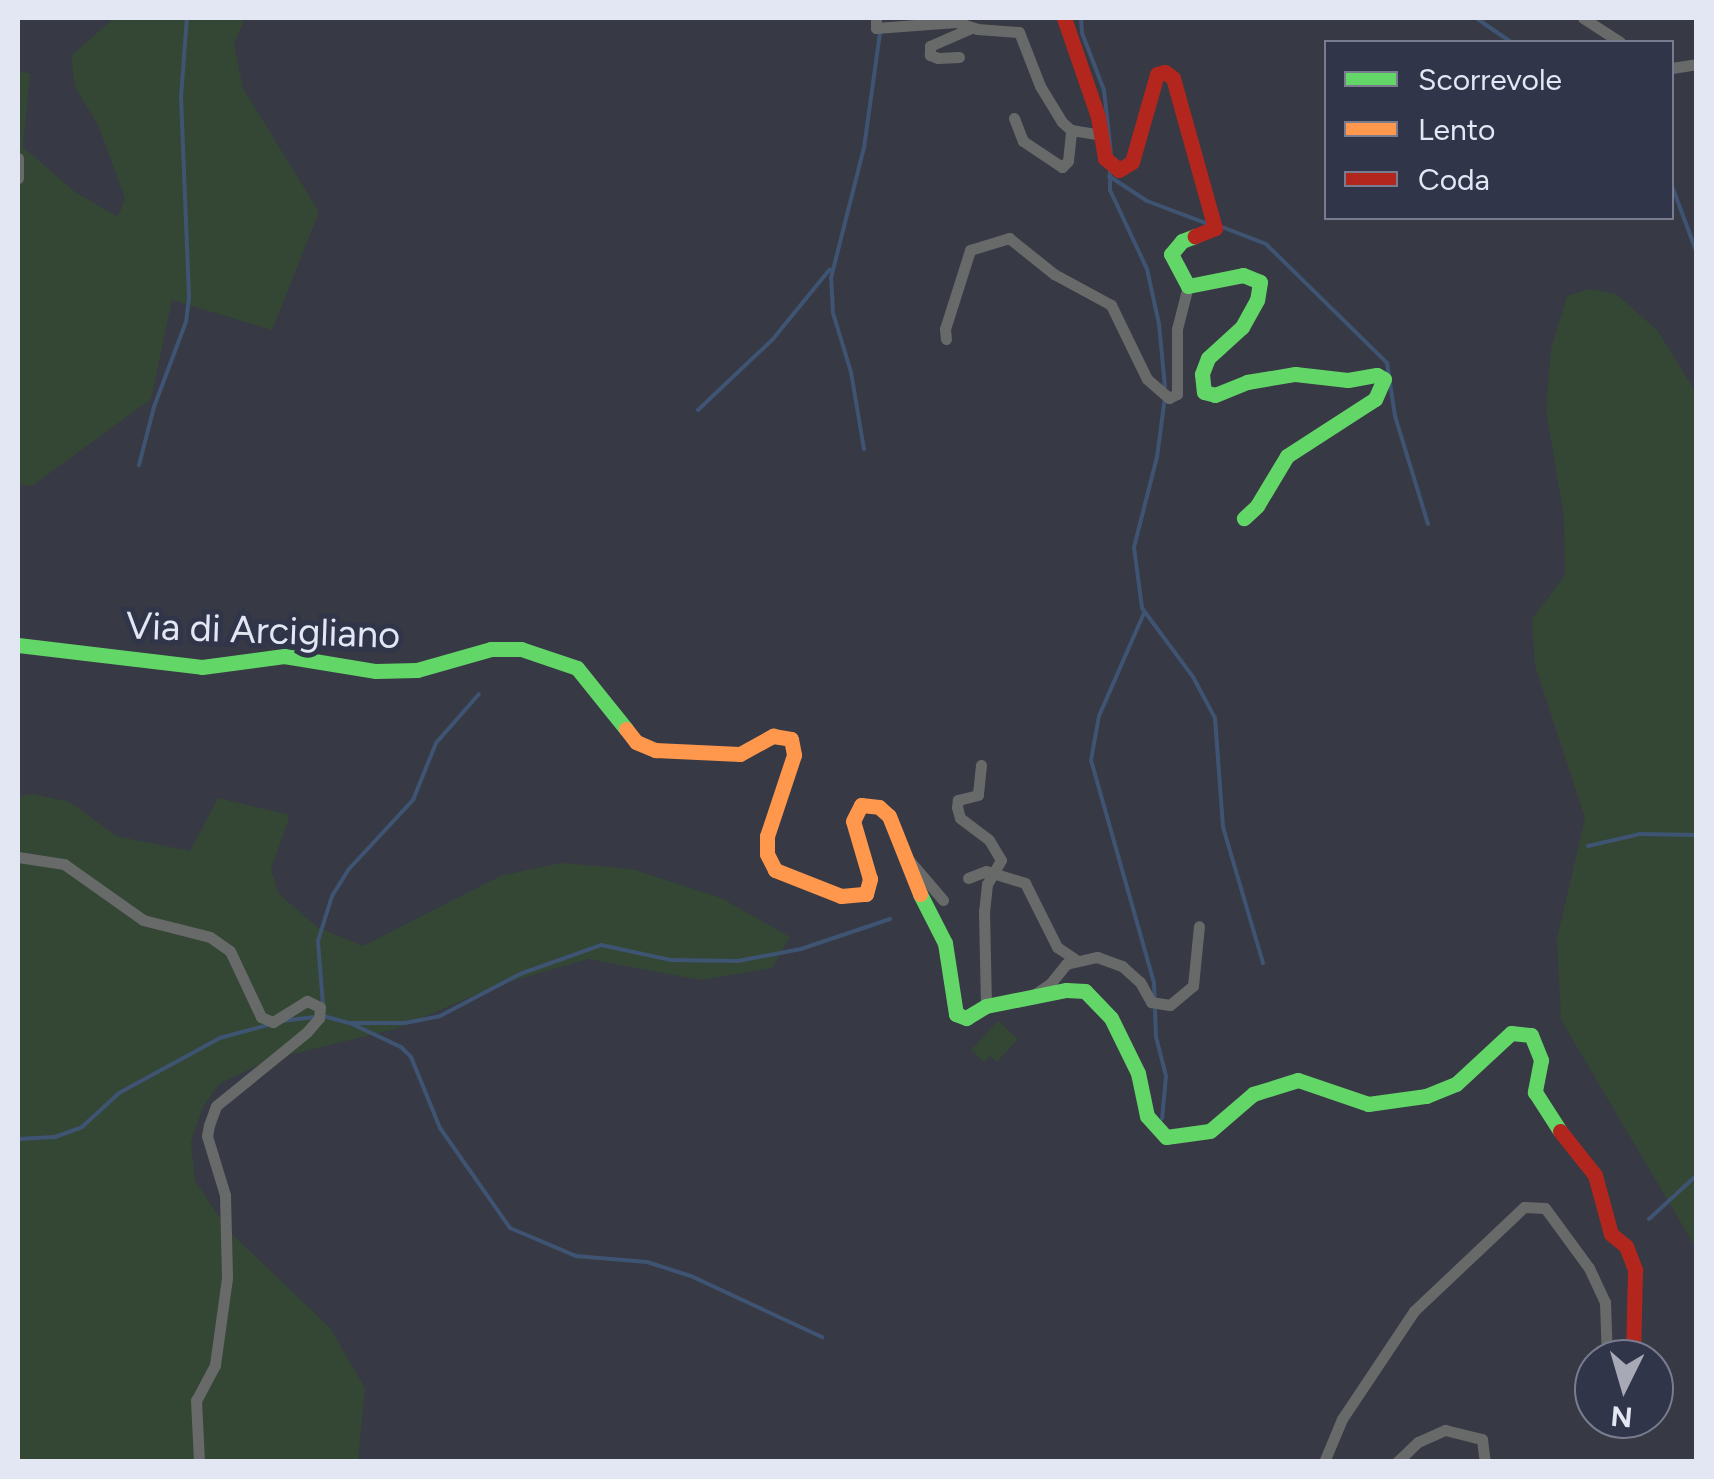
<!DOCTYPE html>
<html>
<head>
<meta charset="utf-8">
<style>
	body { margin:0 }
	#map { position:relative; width:1714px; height:1479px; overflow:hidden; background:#373944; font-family:Figtree,sans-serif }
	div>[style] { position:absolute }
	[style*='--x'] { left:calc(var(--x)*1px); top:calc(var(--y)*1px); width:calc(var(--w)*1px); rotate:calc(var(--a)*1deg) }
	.green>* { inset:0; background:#334734 }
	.stream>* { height:4px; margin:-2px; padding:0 2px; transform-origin:2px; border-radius:2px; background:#3e5472 }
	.street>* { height:11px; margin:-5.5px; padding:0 5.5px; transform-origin:5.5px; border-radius:5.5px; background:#686a69 }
	.fast>* { height:15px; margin:-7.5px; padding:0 7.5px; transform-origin:7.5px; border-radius:7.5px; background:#63d668 }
	.slow>* { height:15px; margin:-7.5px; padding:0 7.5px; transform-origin:7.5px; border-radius:7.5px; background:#ff974d }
	.jam>* { height:15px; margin:-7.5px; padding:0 7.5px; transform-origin:7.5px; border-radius:7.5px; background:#b3261e }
	span { translate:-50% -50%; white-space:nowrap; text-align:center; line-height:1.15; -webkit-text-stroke:10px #31354a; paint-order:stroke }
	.street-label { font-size:38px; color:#e3e6f3 }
	.frame { position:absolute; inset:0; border:20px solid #e3e6f3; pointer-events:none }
	.legend { position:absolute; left:1324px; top:40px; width:350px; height:180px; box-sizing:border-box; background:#31354a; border:2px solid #787c8e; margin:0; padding:12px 18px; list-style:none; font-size:30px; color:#e3e6f3 }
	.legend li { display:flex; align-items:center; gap:20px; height:50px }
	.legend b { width:50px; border:2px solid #787c8e }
	.north { position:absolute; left:1574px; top:1339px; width:100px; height:100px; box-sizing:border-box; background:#31354a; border:2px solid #787c8e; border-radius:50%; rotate:185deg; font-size:28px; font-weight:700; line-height:40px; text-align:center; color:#e3e6f3 }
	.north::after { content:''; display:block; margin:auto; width:35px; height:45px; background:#a7a9b6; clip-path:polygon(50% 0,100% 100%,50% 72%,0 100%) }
</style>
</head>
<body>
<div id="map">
	<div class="green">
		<i style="clip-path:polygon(114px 18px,245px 18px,234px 44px,243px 88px,319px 212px,272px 330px,172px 300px,151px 399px,32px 486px,18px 484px,18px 72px,30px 73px,23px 147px,75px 192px,118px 217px,125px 198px,98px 125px,75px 87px,71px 56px)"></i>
		<i style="clip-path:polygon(1589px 289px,1616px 294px,1658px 331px,1696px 393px,1696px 1248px,1561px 1020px,1557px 939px,1585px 818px,1535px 666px,1532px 619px,1565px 575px,1564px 518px,1546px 410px,1551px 349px,1567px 296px)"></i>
		<i style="clip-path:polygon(33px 794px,70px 802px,116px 836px,190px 851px,218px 798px,290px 815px,271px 869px,278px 893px,317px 927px,363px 946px,500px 876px,561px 863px,632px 869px,721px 898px,790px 937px,772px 968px,701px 980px,588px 959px,499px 985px,395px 1029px,269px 1060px,219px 1084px,203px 1107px,191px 1141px,195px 1181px,229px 1231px,330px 1328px,365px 1388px,358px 1461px,18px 1462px,18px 797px)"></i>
		<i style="clip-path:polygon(998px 1021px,1018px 1039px,997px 1062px,990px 1056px,984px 1062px,971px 1050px)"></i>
	</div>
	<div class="stream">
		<i style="--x:1081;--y:18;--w:15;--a:86"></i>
		<i style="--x:1082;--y:33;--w:61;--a:68.9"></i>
		<i style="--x:1104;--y:90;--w:63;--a:83.7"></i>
		<i style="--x:1476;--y:18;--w:42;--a:34.4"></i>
		<i style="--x:1110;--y:167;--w:23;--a:90"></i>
		<i style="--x:1110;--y:190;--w:87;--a:64.9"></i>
		<i style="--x:1147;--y:269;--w:56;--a:77.7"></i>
		<i style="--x:1159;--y:324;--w:63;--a:84.6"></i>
		<i style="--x:1109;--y:176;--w:45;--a:33.3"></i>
		<i style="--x:1147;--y:201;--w:65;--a:20.7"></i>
		<i style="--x:1672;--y:186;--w:69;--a:69.7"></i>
		<i style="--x:1222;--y:227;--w:47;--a:21.1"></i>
		<i style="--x:1266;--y:244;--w:170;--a:44.5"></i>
		<i style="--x:1387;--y:363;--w:54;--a:81.4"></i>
		<i style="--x:1395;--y:416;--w:113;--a:73"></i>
		<i style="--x:1165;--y:397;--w:61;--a:97.6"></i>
		<i style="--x:1157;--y:457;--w:93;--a:104.3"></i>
		<i style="--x:1134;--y:547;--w:62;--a:82.5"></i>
		<i style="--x:1142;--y:608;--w:86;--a:53.5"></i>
		<i style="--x:1193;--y:677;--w:47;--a:61.8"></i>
		<i style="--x:1215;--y:718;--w:109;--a:85.8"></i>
		<i style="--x:1223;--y:827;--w:142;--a:73.6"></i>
		<i style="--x:698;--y:410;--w:103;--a:-43.4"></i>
		<i style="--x:773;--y:339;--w:90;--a:-50.8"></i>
		<i style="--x:864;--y:449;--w:78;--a:-99.6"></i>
		<i style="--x:851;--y:372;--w:62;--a:-107"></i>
		<i style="--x:833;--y:313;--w:35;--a:-93"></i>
		<i style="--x:831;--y:278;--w:134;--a:-75.8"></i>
		<i style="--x:864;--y:148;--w:117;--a:-82.1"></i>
		<i style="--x:139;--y:465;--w:60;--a:-75.5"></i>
		<i style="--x:154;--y:407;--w:91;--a:-69.4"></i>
		<i style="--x:186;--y:322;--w:26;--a:-83"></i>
		<i style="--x:189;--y:296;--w:199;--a:-92.3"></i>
		<i style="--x:181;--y:97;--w:79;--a:-85.7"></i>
		<i style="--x:1144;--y:613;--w:112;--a:113.6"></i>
		<i style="--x:1099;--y:716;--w:45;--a:100.3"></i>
		<i style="--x:1091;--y:760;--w:232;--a:74.2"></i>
		<i style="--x:1154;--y:983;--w:54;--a:87.9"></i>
		<i style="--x:1156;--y:1037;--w:40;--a:75.6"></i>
		<i style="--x:1166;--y:1076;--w:43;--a:95.3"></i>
		<i style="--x:1588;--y:846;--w:53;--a:-13"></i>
		<i style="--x:1640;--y:834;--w:56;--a:1"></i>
		<i style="--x:323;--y:1005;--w:64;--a:-94.5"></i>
		<i style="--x:318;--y:941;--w:47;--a:-72.7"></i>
		<i style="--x:332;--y:896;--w:31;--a:-58"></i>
		<i style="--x:348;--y:870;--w:96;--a:-47.1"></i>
		<i style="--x:413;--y:800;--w:61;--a:-68"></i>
		<i style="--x:436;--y:743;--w:65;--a:-48.7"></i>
		<i style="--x:282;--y:1021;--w:41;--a:-7"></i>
		<i style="--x:323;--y:1016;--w:28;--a:15"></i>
		<i style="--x:350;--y:1023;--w:55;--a:0"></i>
		<i style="--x:405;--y:1023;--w:36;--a:-11"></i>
		<i style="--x:440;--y:1016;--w:90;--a:-27.7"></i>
		<i style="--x:520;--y:974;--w:86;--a:-19.7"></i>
		<i style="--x:601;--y:945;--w:72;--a:12.1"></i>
		<i style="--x:671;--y:960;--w:67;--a:0.9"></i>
		<i style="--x:738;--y:961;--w:64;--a:-10.8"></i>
		<i style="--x:801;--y:949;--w:94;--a:-18.6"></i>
		<i style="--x:350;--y:1023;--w:56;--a:25.2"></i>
		<i style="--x:401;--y:1047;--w:14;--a:45"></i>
		<i style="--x:411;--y:1057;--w:77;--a:67.8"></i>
		<i style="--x:440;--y:1128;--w:122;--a:55"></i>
		<i style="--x:510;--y:1228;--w:72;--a:23"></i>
		<i style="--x:576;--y:1256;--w:71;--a:4.8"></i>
		<i style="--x:647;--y:1262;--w:46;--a:17.7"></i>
		<i style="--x:691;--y:1276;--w:145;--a:25"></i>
		<i style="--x:18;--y:1139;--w:37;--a:-3"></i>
		<i style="--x:55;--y:1137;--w:29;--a:-20"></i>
		<i style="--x:82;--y:1127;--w:50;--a:-42.6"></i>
		<i style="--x:119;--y:1093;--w:115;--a:-28.6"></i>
		<i style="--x:220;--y:1038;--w:50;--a:-15.2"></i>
		<i style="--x:1649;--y:1219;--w:64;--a:-42.5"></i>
	</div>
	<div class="street">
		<i style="--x:876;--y:18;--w:10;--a:90"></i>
		<i style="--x:876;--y:28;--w:80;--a:-4.3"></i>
		<i style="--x:956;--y:22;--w:22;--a:18"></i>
		<i style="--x:977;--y:29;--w:42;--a:4.1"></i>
		<i style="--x:1019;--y:32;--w:58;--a:68.7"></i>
		<i style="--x:1040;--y:86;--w:42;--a:58.6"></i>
		<i style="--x:1062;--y:122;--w:12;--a:42"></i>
		<i style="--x:1071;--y:130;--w:31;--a:9"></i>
		<i style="--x:1583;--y:18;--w:44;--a:33"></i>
		<i style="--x:959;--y:57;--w:21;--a:177"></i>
		<i style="--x:938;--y:58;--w:9;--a:-159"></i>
		<i style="--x:930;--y:55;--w:9;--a:-90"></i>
		<i style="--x:930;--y:46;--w:45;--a:-23.7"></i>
		<i style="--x:1672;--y:68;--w:24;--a:-9"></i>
		<i style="--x:1014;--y:118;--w:25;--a:69"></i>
		<i style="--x:1023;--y:141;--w:47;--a:33.7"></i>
		<i style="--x:1062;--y:167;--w:8;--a:-45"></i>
		<i style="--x:1068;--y:161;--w:31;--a:-84"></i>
		<i style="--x:18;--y:158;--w:20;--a:90"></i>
		<i style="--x:946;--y:339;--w:10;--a:-96"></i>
		<i style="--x:945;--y:329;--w:83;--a:-72.4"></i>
		<i style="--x:970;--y:250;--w:41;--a:-17.1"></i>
		<i style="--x:1009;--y:238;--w:58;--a:38.7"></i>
		<i style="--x:1054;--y:274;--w:65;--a:28.5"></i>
		<i style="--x:1111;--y:305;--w:82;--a:64.1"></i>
		<i style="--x:1147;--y:379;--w:29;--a:41"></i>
		<i style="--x:1169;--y:398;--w:9;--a:-27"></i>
		<i style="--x:1177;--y:394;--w:65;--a:-90"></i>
		<i style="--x:1177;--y:329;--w:44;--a:-75.7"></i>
		<i style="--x:981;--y:765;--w:30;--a:96"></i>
		<i style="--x:978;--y:795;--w:21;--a:166"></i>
		<i style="--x:958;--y:800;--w:7;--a:98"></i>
		<i style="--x:957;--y:807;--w:11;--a:75"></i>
		<i style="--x:960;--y:818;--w:36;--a:37"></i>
		<i style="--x:989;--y:840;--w:23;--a:59"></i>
		<i style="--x:1001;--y:860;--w:28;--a:120"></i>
		<i style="--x:987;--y:884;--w:27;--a:96"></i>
		<i style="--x:984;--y:911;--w:95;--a:88.8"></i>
		<i style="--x:18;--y:857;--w:47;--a:8.7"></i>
		<i style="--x:64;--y:864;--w:97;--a:35.3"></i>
		<i style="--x:143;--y:920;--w:69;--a:14.2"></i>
		<i style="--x:210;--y:937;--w:24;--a:35"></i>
		<i style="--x:230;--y:951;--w:73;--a:64.8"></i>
		<i style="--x:261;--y:1017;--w:13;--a:23"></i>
		<i style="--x:273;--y:1022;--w:40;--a:-32"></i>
		<i style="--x:307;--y:1001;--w:14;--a:25"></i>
		<i style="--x:320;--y:1007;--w:11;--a:95"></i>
		<i style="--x:319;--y:1018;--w:18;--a:131"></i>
		<i style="--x:307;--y:1032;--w:117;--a:140.9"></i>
		<i style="--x:216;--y:1106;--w:20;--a:110"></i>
		<i style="--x:209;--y:1125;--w:11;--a:100"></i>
		<i style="--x:207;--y:1136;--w:62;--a:73"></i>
		<i style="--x:225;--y:1195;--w:83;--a:88.6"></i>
		<i style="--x:227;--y:1278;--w:88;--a:97.9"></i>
		<i style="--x:215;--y:1365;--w:40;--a:118"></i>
		<i style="--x:196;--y:1400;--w:62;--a:87.2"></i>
		<i style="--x:908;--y:859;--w:54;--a:49.5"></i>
		<i style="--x:968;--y:878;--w:19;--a:-21"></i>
		<i style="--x:986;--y:871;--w:41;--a:17.1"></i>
		<i style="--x:1025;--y:883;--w:72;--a:63.4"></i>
		<i style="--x:1057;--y:947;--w:22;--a:34"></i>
		<i style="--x:1035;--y:994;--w:18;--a:-34"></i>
		<i style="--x:1050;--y:984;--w:26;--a:-51"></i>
		<i style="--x:1066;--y:964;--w:32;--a:-13"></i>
		<i style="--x:1097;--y:957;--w:27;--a:20"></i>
		<i style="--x:1122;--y:966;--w:24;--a:42"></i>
		<i style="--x:1140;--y:982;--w:23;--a:61"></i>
		<i style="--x:1151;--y:1002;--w:19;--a:9"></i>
		<i style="--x:1170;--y:1005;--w:30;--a:-40"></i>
		<i style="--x:1193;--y:986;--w:60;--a:-84.3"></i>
		<i style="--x:1324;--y:1462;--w:47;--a:-67.3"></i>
		<i style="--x:1342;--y:1419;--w:130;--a:-56.3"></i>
		<i style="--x:1414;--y:1311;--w:151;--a:-43.4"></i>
		<i style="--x:1524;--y:1207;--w:21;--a:3"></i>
		<i style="--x:1545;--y:1208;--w:74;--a:53.7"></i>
		<i style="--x:1589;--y:1268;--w:38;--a:65"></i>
		<i style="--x:1605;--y:1302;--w:57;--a:88"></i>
		<i style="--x:1397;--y:1462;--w:29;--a:-44"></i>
		<i style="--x:1418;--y:1442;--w:30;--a:-24"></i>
		<i style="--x:1445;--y:1430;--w:38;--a:14"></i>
		<i style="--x:1482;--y:1439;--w:23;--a:83"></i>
	</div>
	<div class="fast">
		<i style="--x:1195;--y:236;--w:14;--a:159"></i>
		<i style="--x:1182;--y:241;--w:17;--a:130"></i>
		<i style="--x:1171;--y:254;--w:36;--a:62"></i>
		<i style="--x:1188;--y:286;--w:56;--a:-11.3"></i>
		<i style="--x:1243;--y:275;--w:18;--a:22"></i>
		<i style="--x:1260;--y:282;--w:18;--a:99"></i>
		<i style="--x:1257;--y:300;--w:31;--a:119"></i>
		<i style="--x:1242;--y:327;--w:46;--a:137.6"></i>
		<i style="--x:1208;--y:358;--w:17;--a:111"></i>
		<i style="--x:1202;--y:374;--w:18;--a:84"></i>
		<i style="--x:1204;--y:392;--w:11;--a:15"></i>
		<i style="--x:1215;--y:395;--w:35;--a:-22"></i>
		<i style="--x:1247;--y:382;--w:49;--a:-9.5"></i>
		<i style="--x:1295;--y:374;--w:53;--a:6.5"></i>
		<i style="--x:1348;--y:380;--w:29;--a:-10"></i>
		<i style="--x:1377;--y:375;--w:8;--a:30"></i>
		<i style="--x:1384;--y:379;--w:22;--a:114"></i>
		<i style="--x:1375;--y:399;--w:105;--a:147.1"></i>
		<i style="--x:1287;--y:456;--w:58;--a:121"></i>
		<i style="--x:1257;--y:506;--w:18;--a:137"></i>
		<i style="--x:18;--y:645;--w:185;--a:6.8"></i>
		<i style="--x:202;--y:667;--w:83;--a:-7.6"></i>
		<i style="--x:284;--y:656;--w:93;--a:9.3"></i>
		<i style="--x:376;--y:671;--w:41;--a:-1.4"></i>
		<i style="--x:417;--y:670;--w:77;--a:-15.8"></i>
		<i style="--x:491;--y:649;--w:30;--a:0"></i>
		<i style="--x:521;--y:649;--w:59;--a:18.7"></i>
		<i style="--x:577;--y:668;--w:78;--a:51.2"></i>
		<i style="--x:920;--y:894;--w:55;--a:63"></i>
		<i style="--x:945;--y:943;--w:72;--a:81.2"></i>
		<i style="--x:956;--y:1014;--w:11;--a:22"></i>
		<i style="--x:966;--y:1018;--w:23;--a:-31"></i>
		<i style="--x:986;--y:1006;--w:82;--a:-11.3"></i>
		<i style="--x:1066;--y:990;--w:19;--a:3"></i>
		<i style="--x:1085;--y:991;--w:37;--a:46"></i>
		<i style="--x:1111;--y:1018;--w:61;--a:63.9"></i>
		<i style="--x:1138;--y:1073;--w:44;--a:78.2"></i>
		<i style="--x:1147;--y:1116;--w:28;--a:48"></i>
		<i style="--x:1166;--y:1137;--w:44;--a:-7.8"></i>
		<i style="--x:1210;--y:1131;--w:57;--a:-40.7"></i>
		<i style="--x:1253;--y:1094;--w:47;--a:-17.3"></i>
		<i style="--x:1298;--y:1080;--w:74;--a:18.9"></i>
		<i style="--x:1368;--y:1104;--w:59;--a:-7.9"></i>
		<i style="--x:1426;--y:1096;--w:32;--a:-22"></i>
		<i style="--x:1456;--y:1084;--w:75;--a:-42.8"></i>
		<i style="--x:1511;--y:1033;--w:20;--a:6"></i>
		<i style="--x:1531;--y:1035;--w:27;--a:68"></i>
		<i style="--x:1541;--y:1060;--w:33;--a:101"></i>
		<i style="--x:1535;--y:1092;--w:46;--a:57.3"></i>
	</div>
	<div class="slow">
		<i style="--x:626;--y:729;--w:16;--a:52"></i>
		<i style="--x:636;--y:742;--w:21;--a:23"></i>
		<i style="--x:655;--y:750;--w:85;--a:2.7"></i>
		<i style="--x:740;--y:754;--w:38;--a:-29"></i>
		<i style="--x:773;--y:736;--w:18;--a:9"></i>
		<i style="--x:791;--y:739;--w:16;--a:79"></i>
		<i style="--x:794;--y:755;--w:85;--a:108.4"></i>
		<i style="--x:767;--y:836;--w:18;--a:90"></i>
		<i style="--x:767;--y:854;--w:18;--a:63"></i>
		<i style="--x:775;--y:870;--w:71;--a:21.5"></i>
		<i style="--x:841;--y:896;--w:25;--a:-5"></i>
		<i style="--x:866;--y:894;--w:16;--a:-75"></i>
		<i style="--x:870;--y:879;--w:60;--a:-106.3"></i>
		<i style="--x:853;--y:821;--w:18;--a:-63"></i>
		<i style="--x:861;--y:805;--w:18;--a:6"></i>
		<i style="--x:879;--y:807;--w:13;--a:42"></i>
		<i style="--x:889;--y:816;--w:84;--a:68.3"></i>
	</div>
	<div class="jam">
		<i style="--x:1064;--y:18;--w:105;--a:71"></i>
		<i style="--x:1098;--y:117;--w:42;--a:80.3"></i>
		<i style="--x:1105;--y:158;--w:18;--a:41"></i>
		<i style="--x:1119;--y:170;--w:15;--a:-32"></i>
		<i style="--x:1132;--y:162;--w:91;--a:-74.1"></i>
		<i style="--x:1157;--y:74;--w:8;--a:-14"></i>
		<i style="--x:1165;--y:72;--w:10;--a:37"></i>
		<i style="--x:1173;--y:78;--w:156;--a:74.4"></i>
		<i style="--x:1215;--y:228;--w:22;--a:158"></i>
		<i style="--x:1560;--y:1131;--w:56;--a:51.5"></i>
		<i style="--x:1595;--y:1175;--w:61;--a:74.8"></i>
		<i style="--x:1611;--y:1234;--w:19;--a:39"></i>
		<i style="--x:1626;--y:1246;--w:26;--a:69"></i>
		<i style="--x:1635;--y:1270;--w:89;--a:91.3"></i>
	</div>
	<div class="street-label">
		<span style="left:263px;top:631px;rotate:2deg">Via di Arcigliano</span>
	</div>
	<div class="frame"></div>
	<ul class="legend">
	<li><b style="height:12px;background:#63d668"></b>Scorrevole</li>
	<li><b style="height:12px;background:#ff974d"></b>Lento</li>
	<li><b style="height:12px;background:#b3261e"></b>Coda</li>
	</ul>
	<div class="north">N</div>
</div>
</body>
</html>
